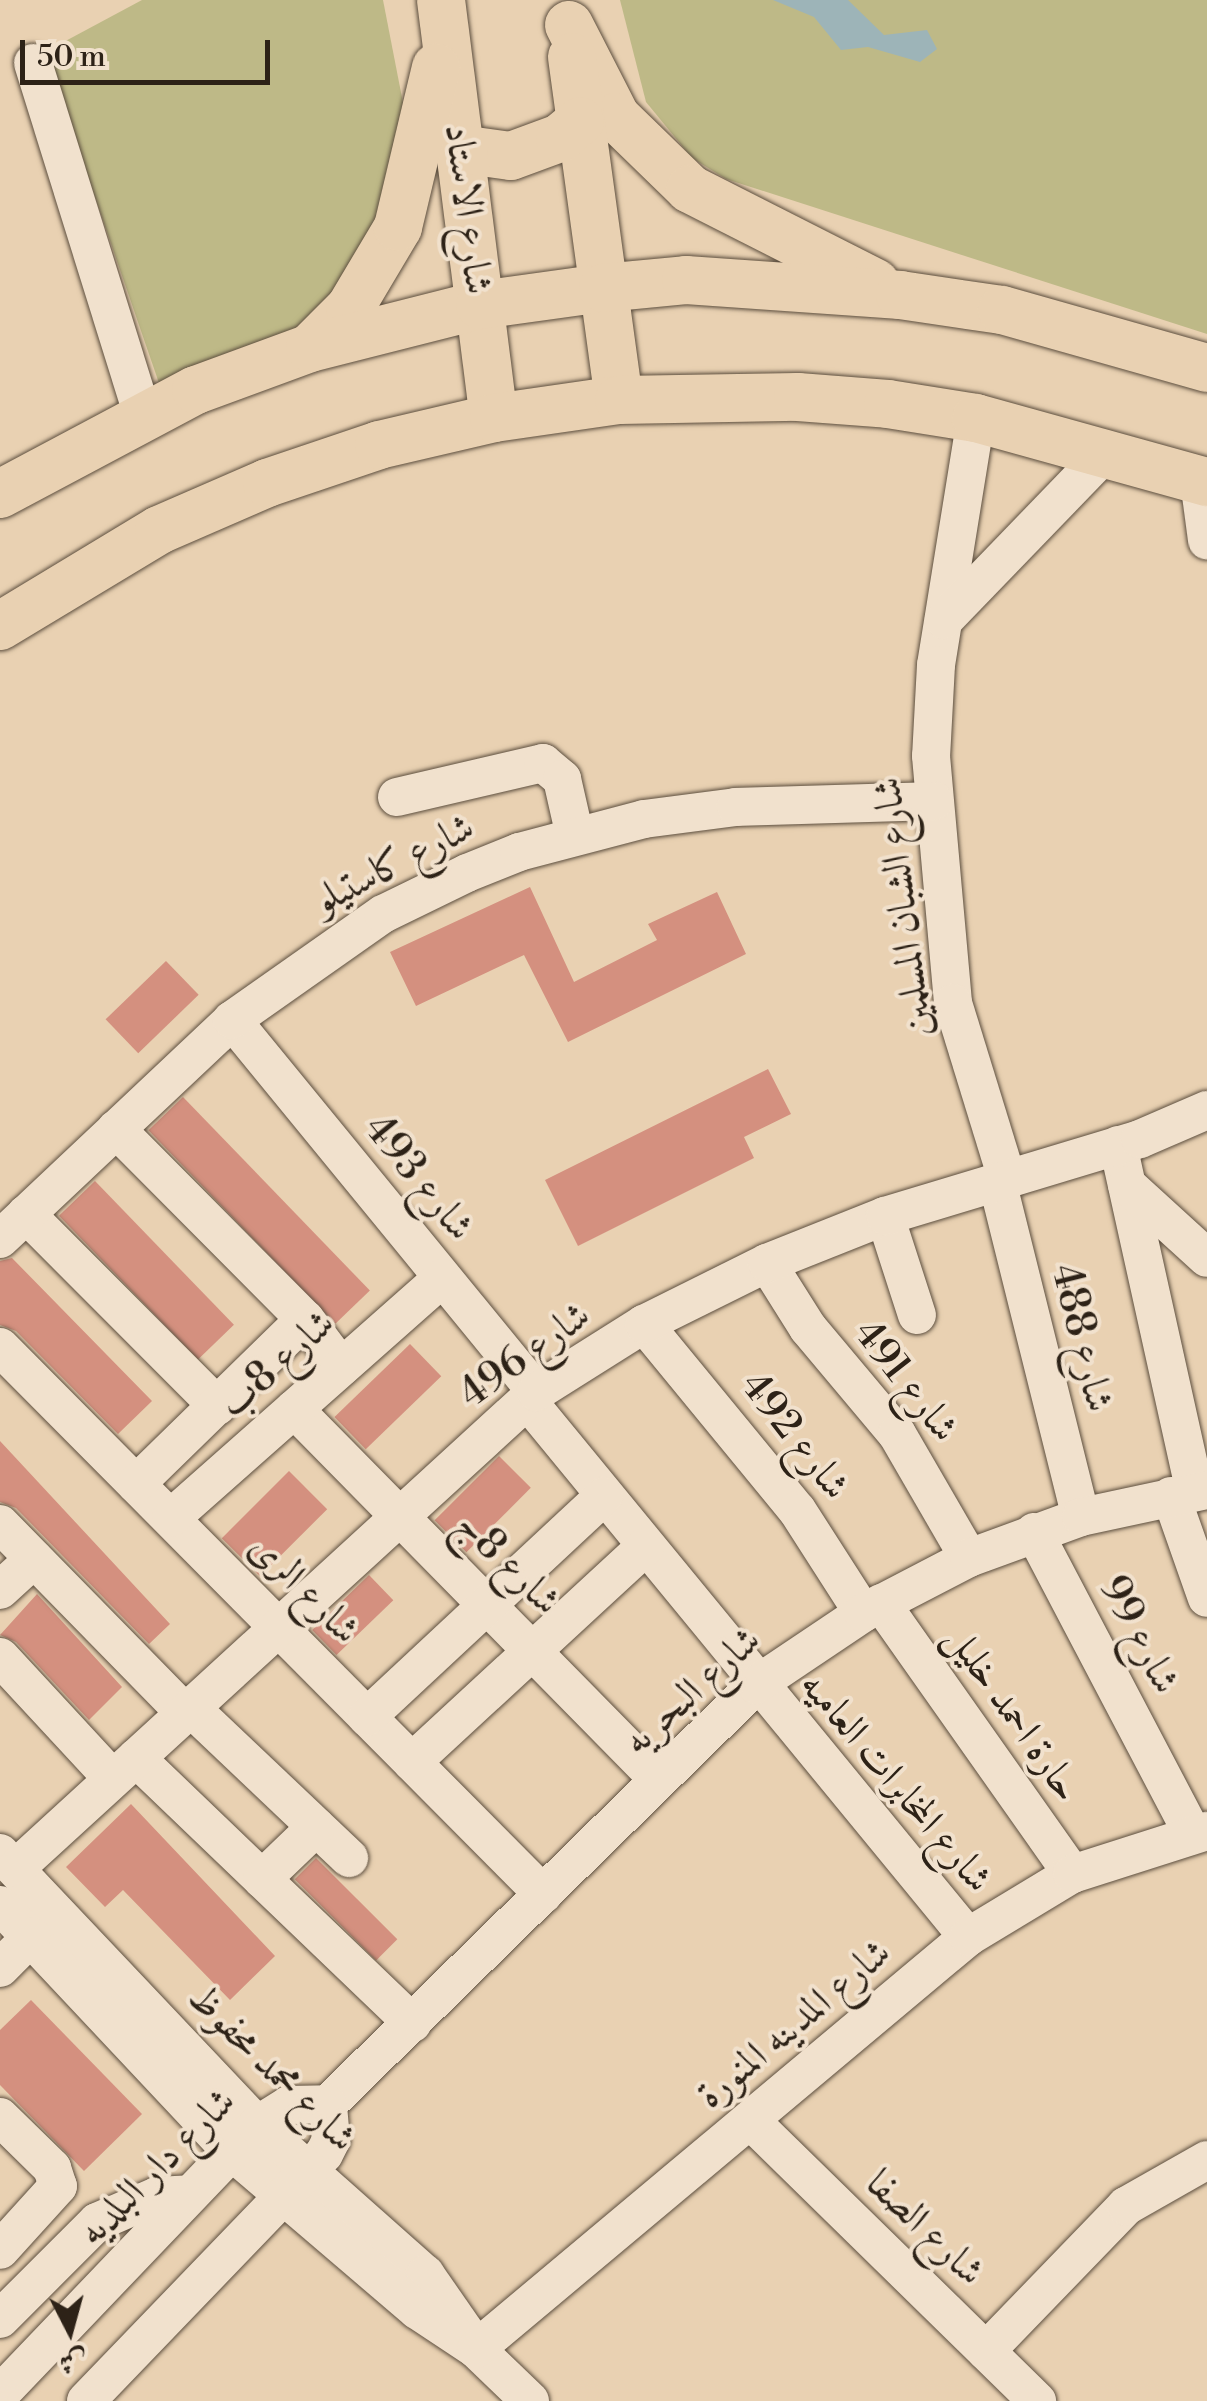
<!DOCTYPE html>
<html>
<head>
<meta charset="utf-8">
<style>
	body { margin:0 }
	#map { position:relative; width:1207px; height:2401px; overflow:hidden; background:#e9d1b2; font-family:"Libre Bodoni",Amiri,serif }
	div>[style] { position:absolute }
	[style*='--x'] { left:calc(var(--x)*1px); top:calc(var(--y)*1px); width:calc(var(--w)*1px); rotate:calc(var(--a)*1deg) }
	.green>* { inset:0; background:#beb987 }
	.water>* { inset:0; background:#9db4b8 }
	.building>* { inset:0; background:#d4907f; transform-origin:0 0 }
	.roads { filter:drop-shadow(0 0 2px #5c4e3e) drop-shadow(0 0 2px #5c4e3e) }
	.minor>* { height:38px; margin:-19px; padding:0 19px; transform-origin:19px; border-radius:19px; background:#f1e1cd }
	.major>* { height:48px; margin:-24px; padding:0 24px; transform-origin:24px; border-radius:24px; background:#e9d1b2 }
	span { translate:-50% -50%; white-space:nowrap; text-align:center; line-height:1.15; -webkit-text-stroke:8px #f1e1cd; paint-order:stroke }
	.street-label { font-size:40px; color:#2d2217 }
	.north { position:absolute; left:20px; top:2281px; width:100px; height:100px; -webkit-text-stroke:8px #f1e1cd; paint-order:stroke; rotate:174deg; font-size:28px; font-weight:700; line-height:40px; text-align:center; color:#2d2217 }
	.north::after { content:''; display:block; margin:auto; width:35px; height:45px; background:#2d2217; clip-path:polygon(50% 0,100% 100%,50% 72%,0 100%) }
	.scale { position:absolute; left:20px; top:40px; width:250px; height:45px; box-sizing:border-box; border:5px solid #2d2217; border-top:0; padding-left:12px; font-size:30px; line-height:35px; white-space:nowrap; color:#2d2217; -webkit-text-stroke:8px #f1e1cd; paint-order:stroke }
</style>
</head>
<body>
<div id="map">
	<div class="green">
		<i style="clip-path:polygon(142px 0,383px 0,404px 108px,398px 158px,352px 286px,323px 318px,160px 386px,45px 52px)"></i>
		<i style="clip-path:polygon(620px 0,1207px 0,1207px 334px,726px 179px,692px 158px,646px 102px)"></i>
	</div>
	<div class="water">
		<i style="clip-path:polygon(773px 0,848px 0,884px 35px,927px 30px,937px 49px,920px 62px,868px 47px,841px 50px,814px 17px)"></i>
	</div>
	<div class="building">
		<i style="clip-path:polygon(530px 887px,574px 982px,657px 940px,648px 924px,717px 892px,746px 954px,568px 1042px,524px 955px,416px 1006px,390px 952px)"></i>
		<i style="left:166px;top:961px;width:47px;height:84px;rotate:46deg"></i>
		<i style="clip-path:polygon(768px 1069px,791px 1114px,744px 1137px,754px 1158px,578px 1246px,545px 1180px)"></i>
		<i style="left:183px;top:1097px;width:269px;height:48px;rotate:46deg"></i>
		<i style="left:95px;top:1181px;width:200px;height:50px;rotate:46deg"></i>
		<i style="clip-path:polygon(12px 1258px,152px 1401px,118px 1434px,16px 1331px,0 1325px,0 1261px)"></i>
		<i style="left:410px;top:1344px;width:45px;height:105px;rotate:46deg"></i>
		<i style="clip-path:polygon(0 1441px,170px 1624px,149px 1644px,16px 1508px,0 1502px)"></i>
		<i style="left:499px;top:1456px;width:45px;height:91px;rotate:45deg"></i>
		<i style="left:289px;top:1471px;width:54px;height:95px;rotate:45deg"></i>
		<i style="left:369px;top:1575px;width:35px;height:79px;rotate:46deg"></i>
		<i style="clip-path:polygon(37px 1594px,122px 1687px,89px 1720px,16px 1642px,0 1635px)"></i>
		<i style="clip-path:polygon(131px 1804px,275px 1956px,230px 2000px,123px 1890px,105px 1907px,66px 1867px)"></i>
		<i style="left:316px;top:1858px;width:115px;height:30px;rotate:45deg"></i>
		<i style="clip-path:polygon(31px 2000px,142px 2114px,84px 2171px,0 2085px,0 2030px)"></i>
	</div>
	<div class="roads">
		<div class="minor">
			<i style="--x:33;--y:63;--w:370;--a:72.7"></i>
			<i style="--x:976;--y:418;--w:250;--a:99.2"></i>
			<i style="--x:936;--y:665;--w:91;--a:93.1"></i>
			<i style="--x:931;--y:756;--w:248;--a:84.9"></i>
			<i style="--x:953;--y:1003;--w:183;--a:72.9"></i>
			<i style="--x:1199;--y:480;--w:61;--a:82.4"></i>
			<i style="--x:944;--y:620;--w:236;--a:-46"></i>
			<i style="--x:397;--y:797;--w:150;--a:-13.1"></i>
			<i style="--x:543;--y:763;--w:25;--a:40"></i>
			<i style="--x:562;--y:779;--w:58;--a:77.2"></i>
			<i style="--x:232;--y:1020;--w:480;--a:50.7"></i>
			<i style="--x:116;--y:1129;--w:268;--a:45.2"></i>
			<i style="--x:305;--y:1319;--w:60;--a:53.1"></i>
			<i style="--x:1118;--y:1145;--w:354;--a:77.5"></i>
			<i style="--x:997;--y:1181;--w:346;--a:76"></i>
			<i style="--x:1127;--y:1185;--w:108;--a:42.4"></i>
			<i style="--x:26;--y:1214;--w:271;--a:45.1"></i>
			<i style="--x:885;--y:1216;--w:104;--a:72.1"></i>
			<i style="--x:0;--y:1239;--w:319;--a:-43.3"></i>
			<i style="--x:232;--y:1020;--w:184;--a:-35.1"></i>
			<i style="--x:383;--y:914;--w:93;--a:-26"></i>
			<i style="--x:467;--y:873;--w:56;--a:-22"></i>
			<i style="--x:519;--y:852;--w:129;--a:-14.8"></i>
			<i style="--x:644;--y:819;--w:93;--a:-7.4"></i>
			<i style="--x:736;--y:807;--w:198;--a:-1.7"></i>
			<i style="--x:767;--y:1263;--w:77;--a:57.8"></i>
			<i style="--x:808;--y:1328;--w:138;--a:50"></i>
			<i style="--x:897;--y:1434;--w:143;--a:59.9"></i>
			<i style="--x:644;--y:1324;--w:241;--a:50.6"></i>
			<i style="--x:797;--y:1510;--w:122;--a:57.3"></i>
			<i style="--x:0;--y:1347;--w:771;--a:45.21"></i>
			<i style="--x:527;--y:1400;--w:695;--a:50.61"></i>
			<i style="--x:294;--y:1409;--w:520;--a:45.47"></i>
			<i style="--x:136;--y:1484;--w:236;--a:-44.3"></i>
			<i style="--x:1171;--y:1496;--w:108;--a:70.6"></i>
			<i style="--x:171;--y:1518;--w:362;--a:-41.5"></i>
			<i style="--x:0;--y:1524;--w:264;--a:45.6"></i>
			<i style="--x:1034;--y:1532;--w:340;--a:62.3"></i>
			<i style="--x:0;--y:1590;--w:46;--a:-42.4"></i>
			<i style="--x:881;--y:1603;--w:332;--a:54.8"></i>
			<i style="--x:0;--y:1657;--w:165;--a:47.2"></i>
			<i style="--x:191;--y:1708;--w:218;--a:43.5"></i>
			<i style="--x:367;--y:1717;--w:324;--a:-43"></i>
			<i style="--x:136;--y:1758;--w:383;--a:43.8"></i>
			<i style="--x:412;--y:1762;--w:317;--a:-42.7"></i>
			<i style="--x:0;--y:1853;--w:374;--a:46.6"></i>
			<i style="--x:257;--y:2125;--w:225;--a:41.6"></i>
			<i style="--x:425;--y:2274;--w:84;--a:55.2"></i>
			<i style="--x:16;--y:1868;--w:705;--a:-42.47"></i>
			<i style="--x:536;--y:1392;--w:128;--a:-32.2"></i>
			<i style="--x:644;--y:1324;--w:137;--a:-26.4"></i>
			<i style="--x:767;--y:1263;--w:127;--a:-21.7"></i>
			<i style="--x:885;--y:1216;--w:266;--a:-16.8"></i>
			<i style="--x:1140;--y:1139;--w:73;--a:-23.4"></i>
			<i style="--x:262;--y:1879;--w:75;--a:-43.9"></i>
			<i style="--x:0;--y:1905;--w:337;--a:46.8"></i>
			<i style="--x:231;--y:2151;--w:245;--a:40.5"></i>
			<i style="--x:417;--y:2310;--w:71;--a:33.5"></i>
			<i style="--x:476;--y:2349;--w:75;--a:43.9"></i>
			<i style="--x:0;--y:1968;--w:45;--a:-45"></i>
			<i style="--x:328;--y:2104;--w:599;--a:-44.39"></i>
			<i style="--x:756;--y:1685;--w:129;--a:-33.9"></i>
			<i style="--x:863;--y:1613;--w:119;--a:-27.4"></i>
			<i style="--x:969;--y:1558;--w:119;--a:-20.1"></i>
			<i style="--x:1081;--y:1517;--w:129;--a:-12.1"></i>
			<i style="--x:0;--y:2117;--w:73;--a:44.4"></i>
			<i style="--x:52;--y:2168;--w:19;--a:72"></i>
			<i style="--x:58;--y:2186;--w:86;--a:132.2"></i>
			<i style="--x:750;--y:2120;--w:402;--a:44.4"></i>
			<i style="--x:0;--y:2319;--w:137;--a:-45"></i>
			<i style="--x:97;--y:2222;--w:65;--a:-23.4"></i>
			<i style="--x:157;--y:2196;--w:33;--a:-3"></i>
			<i style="--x:476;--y:2349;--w:642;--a:-39.94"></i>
			<i style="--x:968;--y:1937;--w:122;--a:-31.2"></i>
			<i style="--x:1072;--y:1874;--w:142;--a:-17.7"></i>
			<i style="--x:986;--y:2351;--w:202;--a:-46"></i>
			<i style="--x:1126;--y:2206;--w:93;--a:-29.6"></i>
			<i style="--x:0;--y:2394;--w:372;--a:-46.3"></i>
			<i style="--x:257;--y:2125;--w:38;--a:-32"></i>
			<i style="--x:289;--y:2105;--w:39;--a:-1"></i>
			<i style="--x:86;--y:2401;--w:343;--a:-46.1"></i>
			<i style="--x:324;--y:2154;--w:16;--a:-63"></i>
			<i style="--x:331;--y:2140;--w:36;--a:-95"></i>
		</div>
		<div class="major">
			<i style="--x:441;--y:0;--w:421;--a:82.8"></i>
			<i style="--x:569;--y:25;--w:103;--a:62.9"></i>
			<i style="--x:616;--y:117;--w:103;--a:44.2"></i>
			<i style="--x:690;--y:189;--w:208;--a:26.9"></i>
			<i style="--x:572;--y:57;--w:346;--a:82.2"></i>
			<i style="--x:460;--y:149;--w:51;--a:7.8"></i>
			<i style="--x:511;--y:156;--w:52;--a:-20.2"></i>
			<i style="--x:560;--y:138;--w:26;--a:-40"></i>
			<i style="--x:312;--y:346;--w:54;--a:-45"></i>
			<i style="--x:350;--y:308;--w:94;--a:-59.3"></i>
			<i style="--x:398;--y:227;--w:164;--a:-76.6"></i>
			<i style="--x:0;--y:494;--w:222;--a:-28"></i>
			<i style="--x:196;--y:390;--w:121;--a:-20.2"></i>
			<i style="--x:310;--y:348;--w:175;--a:-14.2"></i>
			<i style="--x:480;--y:305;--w:124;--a:-7.9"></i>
			<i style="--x:603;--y:288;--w:83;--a:-5.5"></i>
			<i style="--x:686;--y:280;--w:215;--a:4"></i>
			<i style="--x:900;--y:295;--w:103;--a:8.4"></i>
			<i style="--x:1002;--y:310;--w:213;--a:15.8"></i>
			<i style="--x:0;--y:626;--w:186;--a:-31.1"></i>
			<i style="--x:159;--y:530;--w:118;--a:-23.5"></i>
			<i style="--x:267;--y:483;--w:118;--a:-18.7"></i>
			<i style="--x:379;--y:445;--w:118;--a:-13.2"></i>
			<i style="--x:494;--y:418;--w:126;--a:-8.2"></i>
			<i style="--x:619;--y:400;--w:179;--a:-1"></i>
			<i style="--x:798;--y:397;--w:90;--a:4.4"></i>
			<i style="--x:888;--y:404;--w:89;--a:9"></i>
			<i style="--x:976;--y:418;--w:240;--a:15.5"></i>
		</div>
	</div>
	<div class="street-label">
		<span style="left:468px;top:209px;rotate:83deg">شارع الاستاد</span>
		<span style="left:394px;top:864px;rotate:-27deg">شارع كاستيلو</span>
		<span style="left:903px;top:907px;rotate:-97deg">شارع الشبان المسلمين</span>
		<span style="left:419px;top:1178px;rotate:51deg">شارع 493</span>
		<span style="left:1082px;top:1338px;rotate:76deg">شارع 488</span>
		<span style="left:525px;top:1355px;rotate:-36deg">شارع 496</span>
		<span style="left:277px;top:1364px;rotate:-42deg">شارع 8ب</span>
		<span style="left:906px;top:1381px;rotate:52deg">شارع 491</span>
		<span style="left:795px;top:1436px;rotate:52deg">شارع 492</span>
		<span style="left:508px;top:1563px;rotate:45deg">شارع 8ج</span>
		<span style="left:304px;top:1589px;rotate:45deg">شارع الرى</span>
		<span style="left:1139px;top:1635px;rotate:62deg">شارع 99</span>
		<span style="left:692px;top:1691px;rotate:-42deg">شارع البحريه</span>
		<span style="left:1013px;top:1713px;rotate:55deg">حارة احمد خليل</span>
		<span style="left:896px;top:1782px;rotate:50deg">شارع المخابرات العاميه</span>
		<span style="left:794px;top:2024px;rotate:-40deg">شارع المدينه المنورة</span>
		<span style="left:272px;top:2068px;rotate:45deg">شارع محمد محفوظ</span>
		<span style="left:157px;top:2167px;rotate:-45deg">شارع دار البلديه</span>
		<span style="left:925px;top:2228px;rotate:44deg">شارع الصفا</span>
	</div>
	<div class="north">ش</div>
	<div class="scale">50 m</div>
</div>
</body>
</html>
